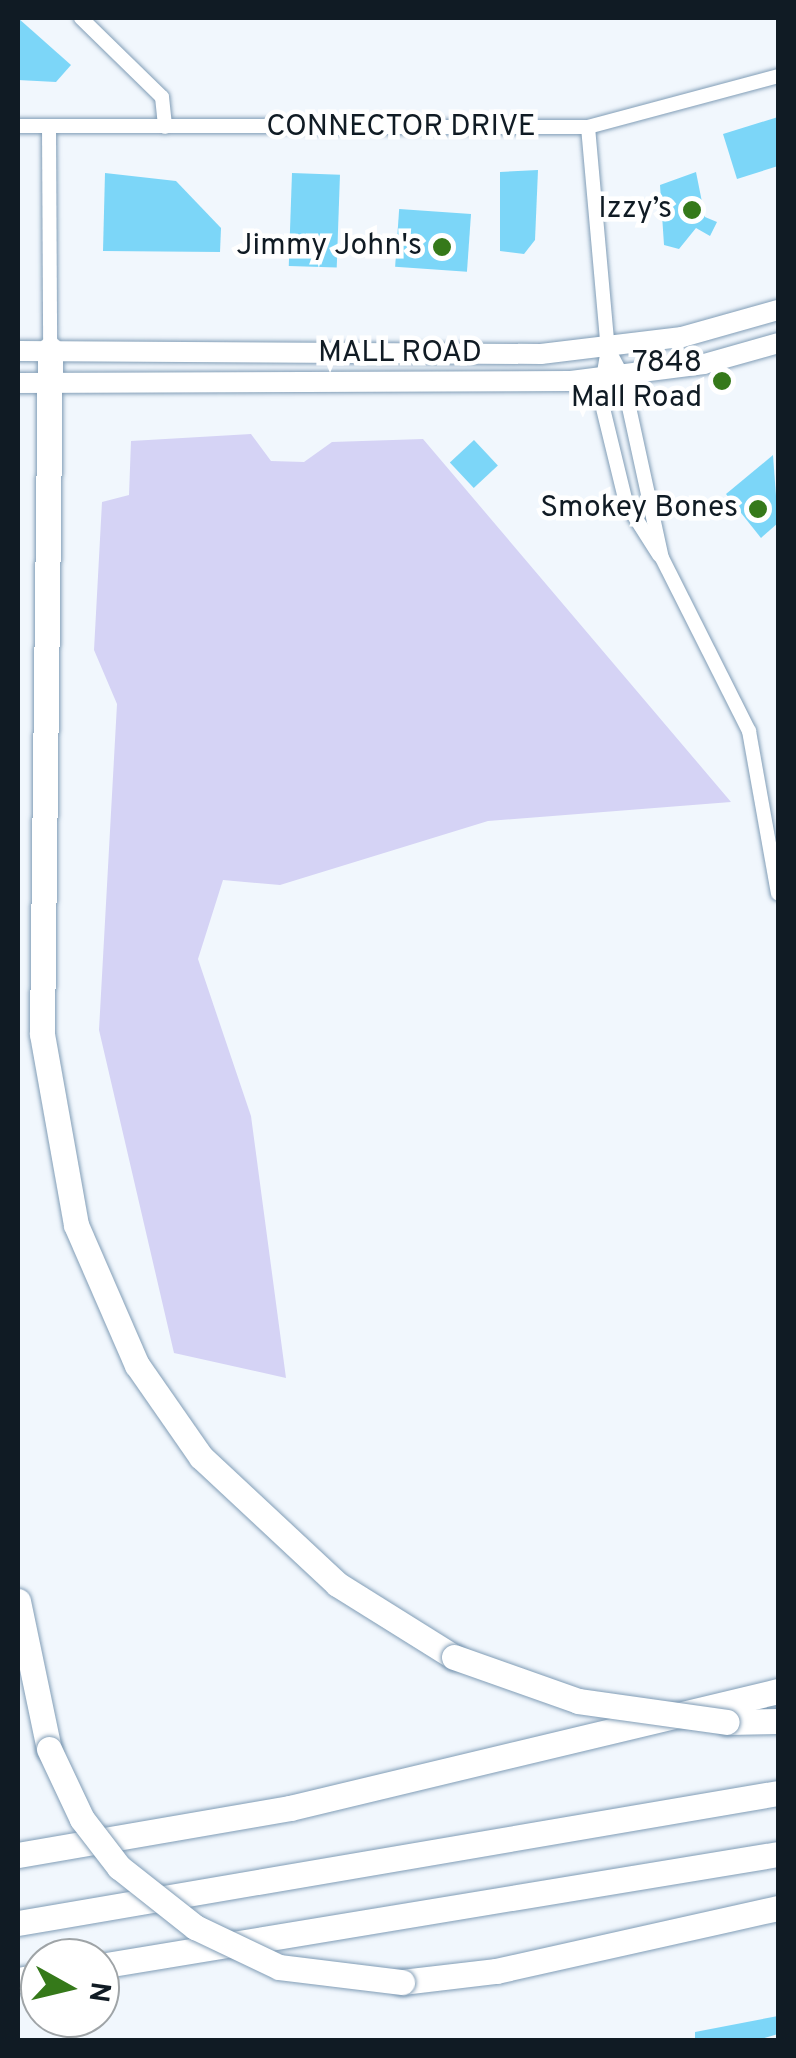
<!DOCTYPE html>
<html>
<head>
<meta charset="utf-8">
<style>
	body { margin:0 }
	#map { position:relative; width:796px; height:2058px; overflow:hidden; background:#f1f7fd; font-family:Overpass,sans-serif }
	div>[style] { position:absolute }
	[style*='--x'] { left:calc(var(--x)*1px); top:calc(var(--y)*1px); width:calc(var(--w)*1px); rotate:calc(var(--a)*1deg) }
	.green>* { inset:0; background:#d5d3f5 }
	.building>* { inset:0; background:#7cd6f8; transform-origin:0 0 }
	.roads { filter:drop-shadow(0 0 2px #819db6) drop-shadow(0 0 2px #819db6) }
	.minor>* { height:14px; margin:-7px; padding:0 7px; transform-origin:7px; border-radius:7px; background:#fff }
	.secondary>* { height:20px; margin:-10px; padding:0 10px; transform-origin:10px; border-radius:10px; background:#fff }
	.motorway>* { height:25px; margin:-12.5px; padding:0 12.5px; transform-origin:12.5px; border-radius:12.5px; background:#fff }
	.bridges { filter:drop-shadow(0 0 2px #819db6) drop-shadow(0 0 2px #819db6) }
	.motorway-bridge>* { height:25px; margin:-12.5px; padding:0 12.5px; transform-origin:12.5px; border-radius:12.5px; background:#fff }
	.dots>* { width:28px; height:28px; translate:-50% -50%; box-sizing:border-box; border:5px solid #fff; border-radius:50% }
	span { translate:-50% -50%; white-space:nowrap; text-align:center; line-height:1.15; -webkit-text-stroke:9px #fff; paint-order:stroke }
	.street-label { font-size:30px; color:#101b24 }
	.poi-label { font-size:30px; color:#101b24 }
	.right { translate:-100% -50%; text-align:right }
	.frame { position:absolute; inset:0; border:20px solid #101b24; pointer-events:none }
	.north { position:absolute; left:20px; top:1938px; width:100px; height:100px; box-sizing:border-box; background:#fff; border:2px solid #9fa4a7; border-radius:50%; rotate:98deg; font-size:28px; font-weight:700; line-height:40px; text-align:center; color:#101b24 }
	.north::after { content:''; display:block; margin:auto; width:35px; height:45px; background:#35791a; clip-path:polygon(50% 0,100% 100%,50% 72%,0 100%) }
</style>
</head>
<body>
<div id="map">
	<div class="green">
		<i style="clip-path:polygon(251px 434px,271px 461px,304px 462px,332px 442px,423px 439px,731px 802px,488px 821px,280px 885px,223px 880px,198px 959px,251px 1116px,286px 1378px,174px 1353px,99px 1030px,117px 704px,94px 650px,102px 502px,129px 495px,131px 441px)"></i>
	</div>
	<div class="building">
		<i style="clip-path:polygon(18px 18px,71px 65px,56px 82px,18px 80px)"></i>
		<i style="clip-path:polygon(778px 117px,778px 166px,737px 179px,723px 134px)"></i>
		<i style="clip-path:polygon(538px 170px,535px 240px,524px 254px,500px 251px,500px 172px)"></i>
		<i style="clip-path:polygon(696px 172px,705px 217px,717px 222px,710px 236px,696px 228px,679px 249px,664px 245px,660px 185px)"></i>
		<i style="clip-path:polygon(105px 173px,176px 181px,221px 228px,220px 252px,103px 251px)"></i>
		<i style="left:292px;top:173px;width:48px;height:93px;rotate:2deg"></i>
		<i style="left:471px;top:214px;width:58px;height:72px;rotate:94deg"></i>
		<i style="left:474px;top:440px;width:35px;height:33px;rotate:47deg"></i>
		<i style="clip-path:polygon(773px 455px,778px 523px,761px 538px,726px 494px)"></i>
		<i style="clip-path:polygon(778px 2016px,778px 2034px,758px 2040px,695px 2040px,695px 2032px)"></i>
	</div>
	<div class="roads">
		<div class="minor">
			<i style="--x:81;--y:18;--w:113;--a:44.3"></i>
			<i style="--x:162;--y:97;--w:30;--a:84"></i>
			<i style="--x:18;--y:126;--w:570;--a:0.1"></i>
			<i style="--x:588;--y:127;--w:197;--a:-15"></i>
			<i style="--x:49;--y:127;--w:222;--a:89.7"></i>
			<i style="--x:588;--y:127;--w:223;--a:84.9"></i>
			<i style="--x:608;--y:349;--w:48;--a:99.7"></i>
			<i style="--x:600;--y:396;--w:110;--a:76.3"></i>
			<i style="--x:626;--y:503;--w:62;--a:57.6"></i>
			<i style="--x:608;--y:349;--w:30;--a:62"></i>
			<i style="--x:622;--y:375;--w:187;--a:77.7"></i>
			<i style="--x:662;--y:558;--w:194;--a:63.3"></i>
			<i style="--x:749;--y:731;--w:165;--a:79.9"></i>
		</div>
		<div class="secondary">
			<i style="--x:18;--y:351;--w:523;--a:0.33"></i>
			<i style="--x:541;--y:354;--w:142;--a:-6.9"></i>
			<i style="--x:682;--y:337;--w:100;--a:-15.7"></i>
			<i style="--x:18;--y:383;--w:553;--a:-0.21"></i>
			<i style="--x:571;--y:381;--w:134;--a:-7.3"></i>
			<i style="--x:704;--y:364;--w:77;--a:-15.8"></i>
		</div>
		<div class="motorway">
			<i style="--x:50;--y:349;--w:685;--a:90.67"></i>
			<i style="--x:42;--y:1034;--w:194;--a:79.9"></i>
			<i style="--x:76;--y:1225;--w:153;--a:66.5"></i>
			<i style="--x:137;--y:1365;--w:112;--a:55.2"></i>
			<i style="--x:201;--y:1457;--w:186;--a:43"></i>
			<i style="--x:337;--y:1584;--w:138;--a:32"></i>
			<i style="--x:18;--y:1601;--w:151;--a:78.2"></i>
			<i style="--x:727;--y:1722;--w:51;--a:-1.1"></i>
			<i style="--x:18;--y:1855;--w:276;--a:-9.8"></i>
			<i style="--x:290;--y:1808;--w:502;--a:-13.48"></i>
			<i style="--x:18;--y:1923;--w:771;--a:-9.71"></i>
			<i style="--x:100;--y:1966;--w:687;--a:-9.38"></i>
			<i style="--x:18;--y:1980;--w:22;--a:-10"></i>
			<i style="--x:402;--y:1982;--w:95;--a:-6.7"></i>
			<i style="--x:496;--y:1971;--w:289;--a:-12.6"></i>
		</div>
	</div>
	<div class="bridges">
		<div class="motorway-bridge">
			<i style="--x:454;--y:1657;--w:132;--a:19.5"></i>
			<i style="--x:578;--y:1701;--w:150;--a:8"></i>
			<i style="--x:49;--y:1749;--w:77;--a:64.8"></i>
			<i style="--x:82;--y:1819;--w:61;--a:52.4"></i>
			<i style="--x:119;--y:1867;--w:97;--a:38.3"></i>
			<i style="--x:195;--y:1927;--w:93;--a:25.5"></i>
			<i style="--x:279;--y:1967;--w:124;--a:7"></i>
		</div>
	</div>
	<div class="dots">
		<i style="left:692px;top:210px;background:#35791a"></i>
		<i style="left:442px;top:247px;background:#35791a"></i>
		<i style="left:722px;top:381px;background:#35791a"></i>
		<i style="left:758px;top:509px;background:#35791a"></i>
	</div>
	<div class="street-label">
		<span style="left:401px;top:128px">CONNECTOR DRIVE</span>
		<span style="left:400px;top:354px">MALL ROAD</span>
	</div>
	<div class="poi-label">
		<span class="right" style="left:672px;top:210px">Izzy’s</span>
		<span class="right" style="left:422px;top:247px">Jimmy John's</span>
		<span class="right" style="left:702px;top:381px">7848<br>Mall Road</span>
		<span class="right" style="left:738px;top:509px">Smokey Bones</span>
	</div>
	<div class="frame"></div>
	<div class="north">N</div>
</div>
</body>
</html>
